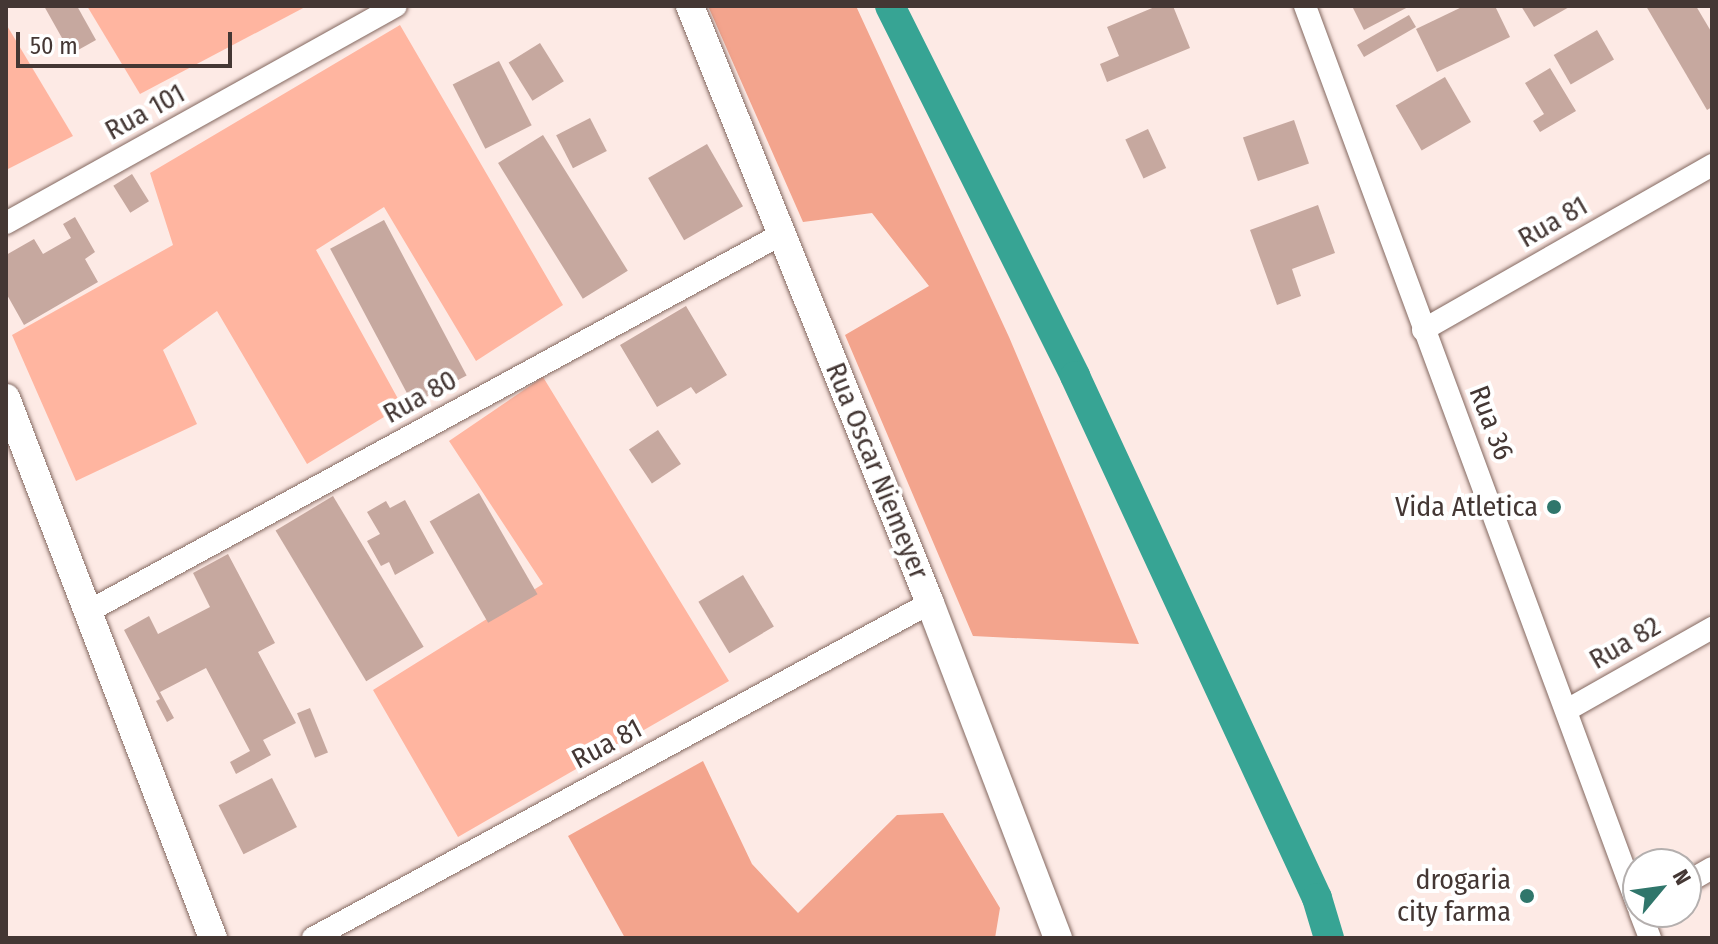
<!DOCTYPE html>
<html>
<head>
<meta charset="utf-8">
<style>
	body { margin:0 }
	#map { position:relative; width:1718px; height:944px; overflow:hidden; background:#fdeae5; font-family:"Fira Sans Condensed",sans-serif }
	div>[style] { position:absolute }
	[style*='--x'] { left:calc(var(--x)*1px); top:calc(var(--y)*1px); width:calc(var(--w)*1px); rotate:calc(var(--a)*1deg) }
	.green>* { inset:0; background:#ffb5a0 }
	.forest>* { inset:0; background:#f3a48d }
	.canal>* { height:30px; margin:-15px; padding:0 15px; transform-origin:15px; border-radius:15px; background:#37a494 }
	.building>* { inset:0; background:#c6a89f; transform-origin:0 0 }
	.roads { filter:drop-shadow(0 0 2px #836860) drop-shadow(0 0 2px #836860) }
	.minor>* { height:22px; margin:-11px; padding:0 11px; transform-origin:11px; border-radius:11px; background:#fff }
	.tertiary>* { height:28px; margin:-14px; padding:0 14px; transform-origin:14px; border-radius:14px; background:#fff }
	.dots>* { width:22px; height:22px; translate:-50% -50%; box-sizing:border-box; border:4px solid #fff; border-radius:50% }
	span { translate:-50% -50%; white-space:nowrap; text-align:center; line-height:1.15; -webkit-text-stroke:8px #fff; paint-order:stroke }
	.street-label { font-size:28px; color:#443734 }
	.poi-label { font-size:28px; color:#443734 }
	.right { translate:-100% -50%; text-align:right }
	.frame { position:absolute; inset:0; border:8px solid #443734; pointer-events:none }
	.north { position:absolute; left:1622px; top:848px; width:80px; height:80px; box-sizing:border-box; background:#fff; border:2px solid #b4afae; border-radius:50%; rotate:61deg; font-size:22px; font-weight:700; line-height:32px; text-align:center; color:#443734 }
	.north::after { content:''; display:block; margin:auto; width:28px; height:36px; background:#30766b; clip-path:polygon(50% 0,100% 100%,50% 72%,0 100%) }
	.scale { position:absolute; left:16px; top:32px; width:216px; height:36px; box-sizing:border-box; border:4px solid #443734; border-top:0; padding-left:10px; font-size:24px; line-height:28px; white-space:nowrap; color:#443734; -webkit-text-stroke:6px #fff; paint-order:stroke }
</style>
</head>
<body>
<div id="map">
	<div class="green">
		<i style="clip-path:polygon(87px 6px,307px 6px,140px 94px)"></i>
		<i style="clip-path:polygon(6px 24px,73px 136px,6px 170px)"></i>
		<i style="clip-path:polygon(400px 25px,563px 305px,476px 361px,384px 207px,316px 250px,402px 406px,307px 464px,217px 311px,163px 350px,197px 424px,76px 481px,12px 335px,173px 245px,150px 173px)"></i>
		<i style="clip-path:polygon(543px 377px,729px 681px,458px 837px,373px 690px,543px 584px,449px 441px)"></i>
	</div>
	<div class="forest">
		<i style="clip-path:polygon(708px 6px,856px 6px,1009px 337px,1139px 644px,973px 636px,845px 335px,929px 286px,872px 213px,803px 222px)"></i>
		<i style="clip-path:polygon(703px 761px,752px 864px,798px 913px,897px 815px,943px 813px,1000px 908px,995px 938px,625px 938px,568px 836px)"></i>
	</div>
	<div class="canal">
		<i style="--x:890;--y:6;--w:414;--a:63.4"></i>
		<i style="--x:1075;--y:376;--w:575;--a:65.13"></i>
		<i style="--x:1317;--y:898;--w:42;--a:73.3"></i>
	</div>
	<div class="building">
		<i style="clip-path:polygon(44px 6px,77px 6px,96px 40px,71px 54px)"></i>
		<i style="clip-path:polygon(1157px 6px,1173px 6px,1190px 48px,1107px 82px,1100px 64px,1119px 56px,1107px 27px)"></i>
		<i style="clip-path:polygon(1352px 6px,1410px 6px,1364px 30px)"></i>
		<i style="clip-path:polygon(1464px 6px,1495px 6px,1510px 37px,1437px 72px,1416px 29px)"></i>
		<i style="clip-path:polygon(1521px 6px,1571px 6px,1534px 27px)"></i>
		<i style="clip-path:polygon(1646px 6px,1696px 6px,1712px 33px,1712px 107px,1707px 110px)"></i>
		<i style="left:1409px;top:15px;width:14px;height:60px;rotate:60deg"></i>
		<i style="left:1597px;top:30px;width:34px;height:50px;rotate:60deg"></i>
		<i style="left:540px;top:43px;width:45px;height:37px;rotate:58deg"></i>
		<i style="left:499px;top:61px;width:72px;height:52px;rotate:63deg"></i>
		<i style="clip-path:polygon(1550px 68px,1576px 111px,1540px 132px,1533px 121px,1544px 114px,1525px 83px)"></i>
		<i style="left:1445px;top:77px;width:52px;height:57px;rotate:60deg"></i>
		<i style="left:590px;top:118px;width:37px;height:38px;rotate:63deg"></i>
		<i style="left:1294px;top:120px;width:46px;height:54px;rotate:71deg"></i>
		<i style="left:1148px;top:129px;width:43px;height:25px;rotate:65deg"></i>
		<i style="left:543px;top:135px;width:160px;height:53px;rotate:58deg"></i>
		<i style="left:707px;top:144px;width:72px;height:68px;rotate:60deg"></i>
		<i style="left:132px;top:174px;width:32px;height:22px;rotate:58deg"></i>
		<i style="clip-path:polygon(1318px 205px,1335px 253px,1292px 269px,1301px 296px,1277px 305px,1250px 230px)"></i>
		<i style="clip-path:polygon(75px 217px,95px 252px,85px 259px,98px 282px,24px 325px,6px 293px,6px 255px,34px 239px,43px 254px,71px 238px,63px 224px)"></i>
		<i style="left:384px;top:220px;width:176px;height:61px;rotate:62deg"></i>
		<i style="clip-path:polygon(686px 306px,727px 375px,696px 394px,691px 387px,657px 407px,620px 345px)"></i>
		<i style="left:658px;top:430px;width:41px;height:35px;rotate:56deg"></i>
		<i style="left:479px;top:493px;width:117px;height:57px;rotate:60deg"></i>
		<i style="left:333px;top:496px;width:176px;height:67px;rotate:59deg"></i>
		<i style="clip-path:polygon(405px 500px,434px 553px,395px 575px,389px 562px,381px 566px,367px 541px,380px 534px,367px 512px,386px 501px,390px 508px)"></i>
		<i style="clip-path:polygon(228px 554px,275px 643px,258px 652px,296px 723px,263px 740px,271px 755px,236px 774px,230px 762px,250px 751px,206px 668px,160px 692px,174px 718px,167px 722px,156px 701px,160px 699px,124px 630px,149px 616px,158px 634px,210px 607px,193px 573px)"></i>
		<i style="left:743px;top:575px;width:60px;height:52px;rotate:59deg"></i>
		<i style="left:310px;top:708px;width:48px;height:14px;rotate:68deg"></i>
		<i style="left:272px;top:778px;width:55px;height:60px;rotate:63deg"></i>
	</div>
	<div class="roads">
		<div class="minor">
			<i style="--x:1305;--y:6;--w:960;--a:69.7"></i>
			<i style="--x:6;--y:223;--w:446;--a:-29.1"></i>
			<i style="--x:1423;--y:330;--w:333;--a:-29.7"></i>
			<i style="--x:89;--y:611;--w:787;--a:-28.55"></i>
			<i style="--x:1567;--y:710;--w:167;--a:-29.5"></i>
			<i style="--x:1686;--y:883;--w:30;--a:-30"></i>
			<i style="--x:1640;--y:912;--w:28;--a:69"></i>
			<i style="--x:313;--y:938;--w:702;--a:-28.5"></i>
		</div>
		<div class="tertiary">
			<i style="--x:690;--y:6;--w:643;--a:68.1"></i>
			<i style="--x:930;--y:603;--w:359;--a:69.1"></i>
			<i style="--x:6;--y:398;--w:578;--a:69.03"></i>
		</div>
	</div>
	<div class="dots">
		<i style="left:1554px;top:507px;background:#30766b"></i>
		<i style="left:1527px;top:896px;background:#30766b"></i>
	</div>
	<div class="street-label">
		<span style="left:145px;top:112px;rotate:-29deg">Rua 101</span>
		<span style="left:1553px;top:222px;rotate:-30deg">Rua 81</span>
		<span style="left:420px;top:397px;rotate:-29deg">Rua 80</span>
		<span style="left:1491px;top:423px;rotate:69deg">Rua 36</span>
		<span style="left:877px;top:471px;rotate:68deg">Rua Oscar Niemeyer</span>
		<span style="left:1625px;top:643px;rotate:-30deg">Rua 82</span>
		<span style="left:607px;top:744px;rotate:-28deg">Rua 81</span>
	</div>
	<div class="poi-label">
		<span class="right" style="left:1538px;top:507px">Vida Atletica</span>
		<span class="right" style="left:1511px;top:896px">drogaria<br>city farma</span>
	</div>
	<div class="frame"></div>
	<div class="north">N</div>
	<div class="scale">50 m</div>
</div>
</body>
</html>
